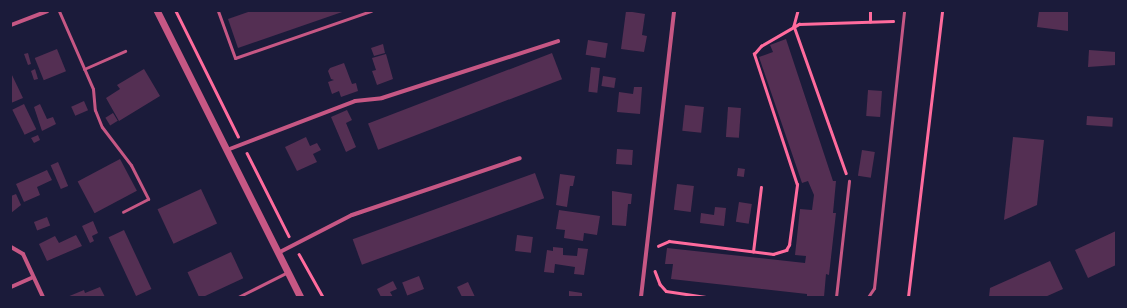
<!DOCTYPE html>
<html>
<head>
<meta charset="utf-8">
<style>
	body { margin:0 }
	#map { position:relative; width:1127px; height:308px; overflow:hidden; background:#1b1b3a; font-family:Arial,sans-serif }
	div>[style] { position:absolute }
	[style*='--x'] { left:calc(var(--x)*1px); top:calc(var(--y)*1px); width:calc(var(--w)*1px); rotate:calc(var(--a)*1deg) }
	.building>* { inset:0; background:#542f53; transform-origin:0 0 }
	.path>* { height:2.5px; margin:-1.25px; padding:0 1.25px; transform-origin:1.25px; border-radius:1.25px; background:#ff6b9d }
	.service>* { height:3px; margin:-1.5px; padding:0 1.5px; transform-origin:1.5px; border-radius:1.5px; background:#c65784 }
	.minor>* { height:4px; margin:-2px; padding:0 2px; transform-origin:2px; border-radius:2px; background:#c65784 }
	.tertiary>* { height:7px; margin:-3.5px; padding:0 3.5px; transform-origin:3.5px; border-radius:3.5px; background:#c65784 }
	span { translate:-50% -50%; white-space:nowrap; text-align:center; line-height:1.15; -webkit-text-stroke:3px #1b1b3a; paint-order:stroke }
	.frame { position:absolute; inset:0; border:12px solid #1b1b3a; pointer-events:none }
</style>
</head>
<body>
<div id="map">
	<div class="building">
		<i style="clip-path:polygon(251px 11px,345px 11px,238px 48px,228px 19px)"></i>
		<i style="clip-path:polygon(626px 11px,645px 14px,642px 35px,647px 36px,644px 52px,621px 49px)"></i>
		<i style="clip-path:polygon(1039px 11px,1068px 11px,1068px 31px,1037px 27px)"></i>
		<i style="clip-path:polygon(786px 39px,833px 181px,836px 181px,833px 213px,836px 213px,829px 275px,826px 274px,824px 297px,807px 297px,807px 294px,671px 279px,673px 264px,665px 264px,667px 248px,805px 263px,806px 256px,795px 255px,800px 209px,812px 210px,814px 195px,808px 181px,802px 183px,759px 57px,773px 52px,770px 45px)"></i>
		<i style="left:588px;top:40px;width:20px;height:15px;rotate:9deg"></i>
		<i style="clip-path:polygon(383px 44px,385px 53px,374px 56px,371px 48px)"></i>
		<i style="left:57px;top:49px;width:24px;height:24px;rotate:68deg"></i>
		<i style="clip-path:polygon(1089px 50px,1116px 52px,1116px 65px,1088px 67px)"></i>
		<i style="clip-path:polygon(28px 53px,31px 64px,28px 65px,24px 54px)"></i>
		<i style="left:552px;top:53px;width:28px;height:197px;rotate:69deg"></i>
		<i style="clip-path:polygon(386px 54px,393px 79px,377px 85px,372px 71px,376px 70px,372px 58px)"></i>
		<i style="clip-path:polygon(344px 63px,352px 84px,356px 83px,358px 91px,341px 97px,339px 91px,332px 94px,328px 82px,334px 80px,331px 79px,328px 71px,330px 68px)"></i>
		<i style="left:591px;top:67px;width:9px;height:25px;rotate:6deg"></i>
		<i style="clip-path:polygon(35px 69px,38px 79px,34px 80px,31px 71px)"></i>
		<i style="clip-path:polygon(144px 69px,160px 96px,119px 121px,106px 98px,120px 89px,117px 85px)"></i>
		<i style="clip-path:polygon(11px 73px,23px 98px,11px 103px)"></i>
		<i style="left:603px;top:76px;width:13px;height:10px;rotate:9deg"></i>
		<i style="clip-path:polygon(634px 87px,642px 87px,640px 114px,617px 112px,619px 92px,633px 94px)"></i>
		<i style="left:868px;top:90px;width:14px;height:26px;rotate:4deg"></i>
		<i style="left:84px;top:101px;width:10px;height:14px;rotate:66deg"></i>
		<i style="left:24px;top:104px;width:28px;height:13px;rotate:64deg"></i>
		<i style="clip-path:polygon(40px 104px,47px 119px,53px 117px,56px 124px,42px 131px,34px 107px)"></i>
		<i style="left:685px;top:105px;width:19px;height:26px;rotate:6deg"></i>
		<i style="left:728px;top:107px;width:13px;height:30px;rotate:4deg"></i>
		<i style="clip-path:polygon(347px 110px,352px 120px,346px 123px,356px 147px,346px 152px,331px 117px)"></i>
		<i style="left:113px;top:113px;width:9px;height:9px;rotate:58deg"></i>
		<i style="left:1087px;top:116px;width:26px;height:9px;rotate:4deg"></i>
		<i style="clip-path:polygon(38px 135px,40px 140px,34px 143px,31px 138px)"></i>
		<i style="clip-path:polygon(306px 137px,310px 146px,317px 143px,321px 150px,313px 154px,317px 162px,297px 171px,285px 147px)"></i>
		<i style="clip-path:polygon(1013px 137px,1044px 140px,1037px 205px,1004px 220px)"></i>
		<i style="left:617px;top:149px;width:16px;height:15px;rotate:4deg"></i>
		<i style="left:862px;top:150px;width:13px;height:26px;rotate:9deg"></i>
		<i style="left:120px;top:159px;width:36px;height:48px;rotate:62deg"></i>
		<i style="left:58px;top:162px;width:26px;height:8px;rotate:67deg"></i>
		<i style="left:738px;top:168px;width:7px;height:8px;rotate:8deg"></i>
		<i style="clip-path:polygon(47px 170px,52px 180px,37px 187px,40px 195px,24px 202px,16px 184px)"></i>
		<i style="left:535px;top:173px;width:27px;height:194px;rotate:70deg"></i>
		<i style="clip-path:polygon(560px 174px,575px 176px,573px 186px,570px 186px,567px 207px,556px 205px)"></i>
		<i style="left:677px;top:184px;width:17px;height:26px;rotate:7deg"></i>
		<i style="left:201px;top:189px;width:38px;height:48px;rotate:65deg"></i>
		<i style="clip-path:polygon(612px 191px,632px 194px,631px 204px,628px 204px,626px 226px,612px 225px)"></i>
		<i style="clip-path:polygon(16px 194px,21px 205px,11px 213px,11px 196px)"></i>
		<i style="left:739px;top:202px;width:13px;height:20px;rotate:9deg"></i>
		<i style="clip-path:polygon(715px 207px,726px 208px,724px 226px,700px 223px,701px 213px,714px 215px)"></i>
		<i style="clip-path:polygon(559px 210px,600px 216px,597px 235px,584px 233px,583px 241px,564px 238px,565px 230px,556px 229px)"></i>
		<i style="left:47px;top:217px;width:9px;height:14px;rotate:69deg"></i>
		<i style="clip-path:polygon(93px 221px,98px 233px,92px 236px,94px 241px,90px 243px,82px 226px)"></i>
		<i style="left:124px;top:230px;width:65px;height:17px;rotate:65deg"></i>
		<i style="clip-path:polygon(1116px 231px,1116px 265px,1088px 278px,1075px 250px)"></i>
		<i style="clip-path:polygon(76px 235px,82px 246px,47px 261px,39px 244px,55px 236px,59px 243px)"></i>
		<i style="left:517px;top:235px;width:16px;height:16px;rotate:7deg"></i>
		<i style="clip-path:polygon(553px 247px,563px 248px,563px 255px,577px 256px,578px 248px,588px 249px,584px 275px,574px 274px,575px 267px,555px 264px,554px 273px,544px 272px,547px 250px,553px 251px)"></i>
		<i style="left:231px;top:252px;width:29px;height:48px;rotate:65deg"></i>
		<i style="clip-path:polygon(1050px 261px,1063px 289px,1045px 297px,989px 297px,990px 288px)"></i>
		<i style="left:419px;top:276px;width:14px;height:18px;rotate:69deg"></i>
		<i style="clip-path:polygon(393px 281px,397px 289px,390px 292px,393px 297px,381px 297px,377px 289px)"></i>
		<i style="clip-path:polygon(468px 282px,475px 297px,462px 297px,457px 287px)"></i>
		<i style="clip-path:polygon(100px 287px,105px 297px,67px 297px,84px 290px,85px 293px)"></i>
		<i style="clip-path:polygon(569px 291px,582px 293px,582px 297px,569px 297px)"></i>
	</div>
	<div class="path">
		<i style="--x:176;--y:11;--w:140;--a:63.6"></i>
		<i style="--x:798;--y:11;--w:16;--a:105"></i>
		<i style="--x:794;--y:26;--w:156;--a:70.5"></i>
		<i style="--x:870;--y:22;--w:11;--a:-90"></i>
		<i style="--x:247;--y:153;--w:93;--a:63.2"></i>
		<i style="--x:658;--y:246;--w:12;--a:-24"></i>
		<i style="--x:669;--y:241;--w:105;--a:7.1"></i>
		<i style="--x:773;--y:254;--w:14;--a:-17"></i>
		<i style="--x:786;--y:250;--w:6;--a:-59"></i>
		<i style="--x:789;--y:245;--w:61;--a:-82.4"></i>
		<i style="--x:797;--y:185;--w:138;--a:-108.2"></i>
		<i style="--x:754;--y:54;--w:11;--a:-49"></i>
		<i style="--x:761;--y:46;--w:44;--a:-30.1"></i>
		<i style="--x:799;--y:24;--w:94;--a:-1.8"></i>
		<i style="--x:753;--y:252;--w:65;--a:-83"></i>
		<i style="--x:299;--y:254;--w:49;--a:60.8"></i>
		<i style="--x:655;--y:271;--w:14;--a:69"></i>
		<i style="--x:660;--y:284;--w:9;--a:49"></i>
		<i style="--x:666;--y:291;--w:40;--a:8.5"></i>
		<i style="--x:908;--y:297;--w:288;--a:-83.2"></i>
	</div>
	<div class="service">
		<i style="--x:59;--y:11;--w:85;--a:66.4"></i>
		<i style="--x:93;--y:89;--w:21;--a:85"></i>
		<i style="--x:95;--y:110;--w:18;--a:68"></i>
		<i style="--x:102;--y:127;--w:48;--a:52.7"></i>
		<i style="--x:131;--y:165;--w:38;--a:63"></i>
		<i style="--x:148;--y:199;--w:28;--a:153"></i>
		<i style="--x:218;--y:11;--w:50;--a:70.1"></i>
		<i style="--x:235;--y:58;--w:144;--a:-19.1"></i>
		<i style="--x:84;--y:69;--w:45;--a:-23.7"></i>
		<i style="--x:238;--y:297;--w:56;--a:-26.6"></i>
		<i style="--x:836;--y:297;--w:117;--a:-83.6"></i>
		<i style="--x:868;--y:297;--w:11;--a:-56"></i>
		<i style="--x:874;--y:288;--w:279;--a:-83.8"></i>
	</div>
	<div class="minor">
		<i style="--x:11;--y:25;--w:39;--a:-21"></i>
		<i style="--x:227;--y:150;--w:137;--a:-20.9"></i>
		<i style="--x:355;--y:101;--w:27;--a:-6"></i>
		<i style="--x:382;--y:98;--w:185;--a:-17.9"></i>
		<i style="--x:11;--y:247;--w:14;--a:30"></i>
		<i style="--x:23;--y:254;--w:47;--a:65.1"></i>
		<i style="--x:278;--y:253;--w:83;--a:-27.2"></i>
		<i style="--x:352;--y:215;--w:177;--a:-18.7"></i>
		<i style="--x:11;--y:287;--w:24;--a:-24"></i>
		<i style="--x:641;--y:297;--w:288;--a:-83.4"></i>
	</div>
	<div class="tertiary">
		<i style="--x:157;--y:11;--w:320;--a:63.4"></i>
	</div>
	<div class="frame"></div>
</div>
</body>
</html>
